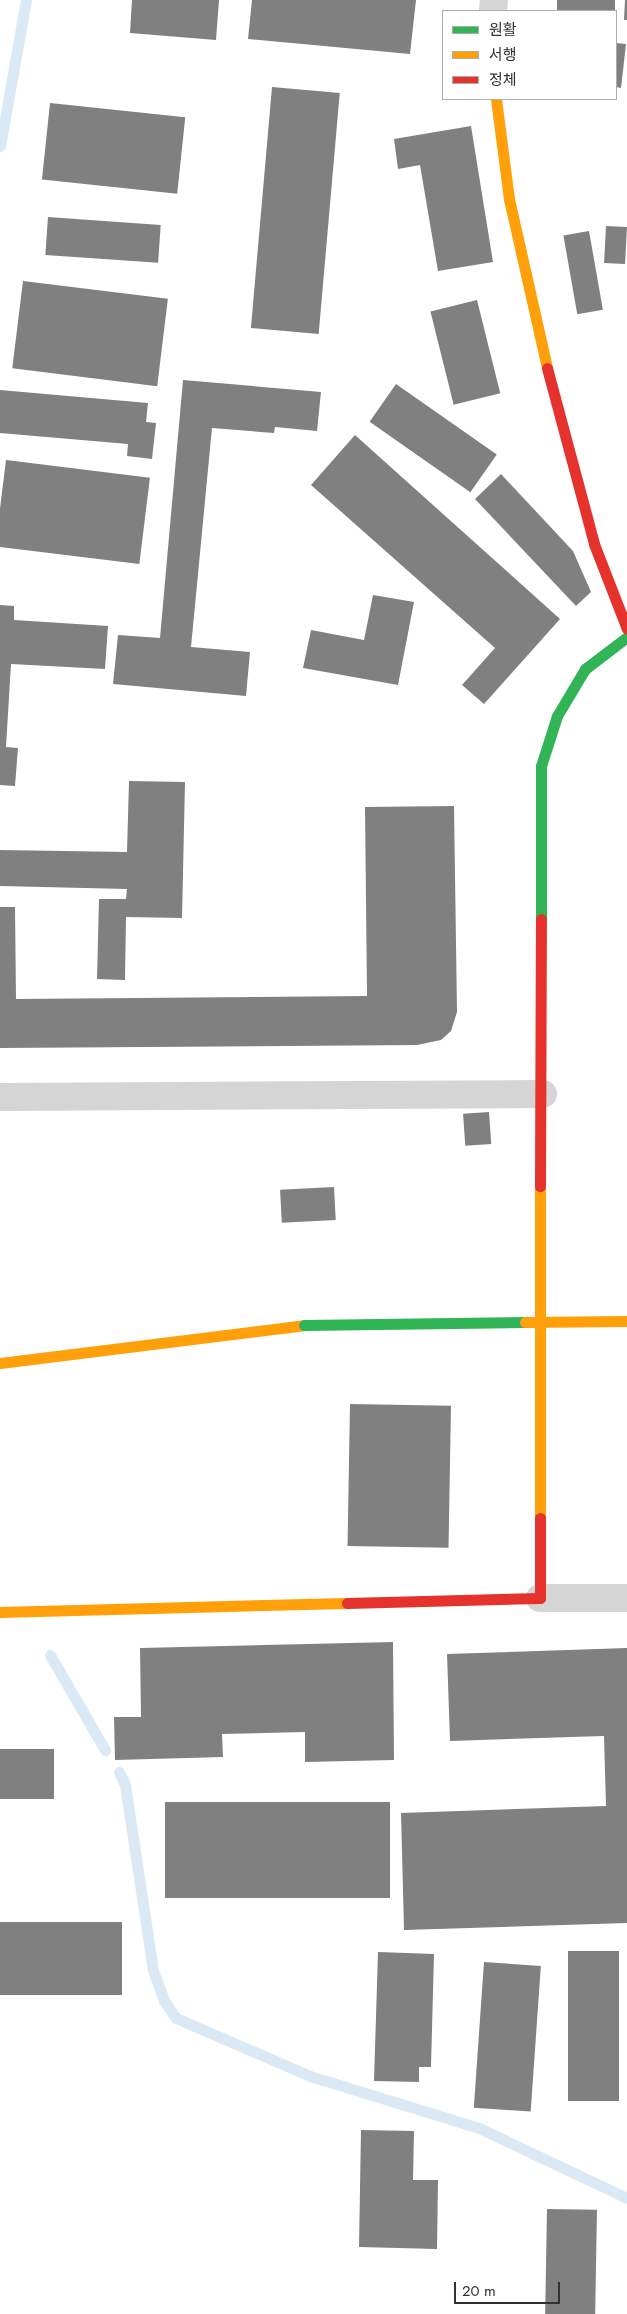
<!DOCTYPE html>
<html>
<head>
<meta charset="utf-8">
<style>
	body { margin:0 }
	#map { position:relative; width:627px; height:2314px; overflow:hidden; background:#fff; font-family:Jost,"Noto Sans KR",sans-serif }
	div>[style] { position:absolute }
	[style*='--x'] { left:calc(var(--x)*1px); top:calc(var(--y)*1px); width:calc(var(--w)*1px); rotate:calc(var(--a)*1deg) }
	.stream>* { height:11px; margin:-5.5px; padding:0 5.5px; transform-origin:5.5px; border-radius:5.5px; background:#dbe9f4 }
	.building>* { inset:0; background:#808080; transform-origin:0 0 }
	.street>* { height:28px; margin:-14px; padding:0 14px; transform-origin:14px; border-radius:14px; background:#d5d5d5 }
	.fast>* { height:11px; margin:-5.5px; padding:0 5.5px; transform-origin:5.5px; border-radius:5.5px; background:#30b455 }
	.slow>* { height:11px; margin:-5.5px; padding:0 5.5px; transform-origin:5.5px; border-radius:5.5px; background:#ff9f0a }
	.jam>* { height:11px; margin:-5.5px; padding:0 5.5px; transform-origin:5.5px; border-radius:5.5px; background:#e5322d }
	.fast-bridge>* { height:11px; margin:-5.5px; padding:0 5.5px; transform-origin:5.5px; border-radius:5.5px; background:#30b455 }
	.slow-bridge>* { height:11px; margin:-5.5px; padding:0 5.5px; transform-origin:5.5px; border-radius:5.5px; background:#ff9f0a }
	span { translate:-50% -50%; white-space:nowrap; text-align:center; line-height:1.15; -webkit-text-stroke:5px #fff; paint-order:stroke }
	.legend { position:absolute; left:442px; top:10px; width:175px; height:90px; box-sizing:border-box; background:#fff; border:1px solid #adadad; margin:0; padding:6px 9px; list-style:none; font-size:15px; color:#313131 }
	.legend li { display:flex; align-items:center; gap:10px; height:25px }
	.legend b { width:25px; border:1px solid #adadad }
	.scale { position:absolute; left:454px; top:2282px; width:106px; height:22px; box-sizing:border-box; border:2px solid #313131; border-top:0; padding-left:6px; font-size:15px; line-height:18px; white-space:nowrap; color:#313131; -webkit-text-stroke:4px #fff; paint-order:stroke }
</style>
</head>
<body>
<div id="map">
	<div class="stream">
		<i style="--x:0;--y:146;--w:148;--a:-79.9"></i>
		<i style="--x:50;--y:1655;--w:110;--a:59.9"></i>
		<i style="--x:119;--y:1772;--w:14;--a:65"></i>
		<i style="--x:125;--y:1785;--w:187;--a:81.4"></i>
		<i style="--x:153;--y:1970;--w:33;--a:70"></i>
		<i style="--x:164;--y:2001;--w:21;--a:55"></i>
		<i style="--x:176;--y:2018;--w:146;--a:23.4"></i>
		<i style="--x:310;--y:2076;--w:177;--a:17.1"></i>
		<i style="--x:479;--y:2128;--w:164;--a:25.3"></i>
	</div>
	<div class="building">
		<i style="clip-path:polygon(132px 0,219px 0,216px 40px,130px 33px)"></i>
		<i style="clip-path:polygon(252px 0,416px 0,410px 54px,248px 39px)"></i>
		<i style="left:557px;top:0;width:58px;height:11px"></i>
		<i style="clip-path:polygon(625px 0,627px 0,627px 20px,624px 20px)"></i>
		<i style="clip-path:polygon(616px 43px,626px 44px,621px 88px,616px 87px)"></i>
		<i style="left:272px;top:87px;width:68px;height:242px;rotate:5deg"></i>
		<i style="left:50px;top:103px;width:136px;height:77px;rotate:6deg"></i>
		<i style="clip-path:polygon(471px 126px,493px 262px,438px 271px,420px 165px,398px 169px,394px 139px)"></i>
		<i style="left:48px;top:217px;width:113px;height:38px;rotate:4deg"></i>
		<i style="left:606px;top:226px;width:21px;height:37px;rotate:3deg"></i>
		<i style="left:589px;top:231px;width:80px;height:26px;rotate:80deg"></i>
		<i style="left:23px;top:281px;width:146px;height:88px;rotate:7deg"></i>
		<i style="left:477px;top:300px;width:96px;height:48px;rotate:76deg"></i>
		<i style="clip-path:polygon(183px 380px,321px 392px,317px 431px,275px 427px,274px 433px,212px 428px,191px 647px,250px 652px,246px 696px,113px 684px,118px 635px,160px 638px)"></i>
		<i style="left:396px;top:384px;width:123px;height:46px;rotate:35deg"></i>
		<i style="clip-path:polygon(0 390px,148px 403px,146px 422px,156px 423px,152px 459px,127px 456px,128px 444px,0 433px)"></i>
		<i style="clip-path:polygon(355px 435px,560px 619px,484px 704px,462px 685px,495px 648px,311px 485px)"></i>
		<i style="left:6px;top:460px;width:145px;height:87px;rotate:7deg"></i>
		<i style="clip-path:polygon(501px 474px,573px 551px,591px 592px,576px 606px,475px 499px)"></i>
		<i style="clip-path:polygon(373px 595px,414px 602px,398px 685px,303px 668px,311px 630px,364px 640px)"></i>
		<i style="clip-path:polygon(0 605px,14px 606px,14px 620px,108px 626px,105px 669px,11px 664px,6px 747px,18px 748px,15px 786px,0 785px)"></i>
		<i style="clip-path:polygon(129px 781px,185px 782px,182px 918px,126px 917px,125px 980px,97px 979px,99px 899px,126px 899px,127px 889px,0 886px,0 850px,127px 852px)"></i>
		<i style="clip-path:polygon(454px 806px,457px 1012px,451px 1031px,441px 1040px,417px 1045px,0 1048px,0 907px,15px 907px,16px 999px,367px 996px,365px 807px)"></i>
		<i style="left:489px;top:1112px;width:32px;height:26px;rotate:86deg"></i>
		<i style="left:334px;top:1187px;width:33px;height:54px;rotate:87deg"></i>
		<i style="left:350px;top:1404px;width:101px;height:142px;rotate:1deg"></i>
		<i style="clip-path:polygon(393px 1642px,394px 1760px,305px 1762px,305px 1732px,222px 1734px,223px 1757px,115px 1760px,114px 1717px,141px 1717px,140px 1648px)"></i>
		<i style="clip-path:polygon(627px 1648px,627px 1923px,404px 1930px,401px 1813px,606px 1806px,604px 1736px,450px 1741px,447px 1654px)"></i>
		<i style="left:0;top:1749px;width:54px;height:50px"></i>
		<i style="left:165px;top:1802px;width:225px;height:96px"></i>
		<i style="left:0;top:1922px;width:122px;height:73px"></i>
		<i style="left:619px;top:1951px;width:150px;height:51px;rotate:90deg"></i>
		<i style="clip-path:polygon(378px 1952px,434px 1954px,431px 2067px,419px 2067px,419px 2082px,374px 2081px)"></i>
		<i style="left:484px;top:1962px;width:57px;height:146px;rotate:4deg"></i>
		<i style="clip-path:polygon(361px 2130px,414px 2131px,413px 2180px,438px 2180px,437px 2249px,359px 2247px)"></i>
		<i style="left:547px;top:2209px;width:50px;height:105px;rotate:1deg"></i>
	</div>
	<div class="street">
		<i style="--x:493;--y:11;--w:11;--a:-85"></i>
		<i style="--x:0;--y:1097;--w:543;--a:-0.32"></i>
		<i style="--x:540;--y:1598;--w:87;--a:0"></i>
	</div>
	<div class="fast">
		<i style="--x:541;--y:919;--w:153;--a:-90"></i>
		<i style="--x:541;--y:766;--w:52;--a:-72.3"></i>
		<i style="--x:557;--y:716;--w:55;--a:-59.2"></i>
		<i style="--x:585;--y:669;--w:53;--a:-37.3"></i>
	</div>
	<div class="slow">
		<i style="--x:496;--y:99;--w:101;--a:82.6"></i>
		<i style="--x:509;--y:199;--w:173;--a:77.3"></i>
		<i style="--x:0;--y:1363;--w:306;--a:-7.1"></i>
		<i style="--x:540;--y:1518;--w:332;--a:-90"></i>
		<i style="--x:0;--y:1612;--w:347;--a:-1.5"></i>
	</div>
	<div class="jam">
		<i style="--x:547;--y:368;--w:182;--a:75"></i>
		<i style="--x:594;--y:544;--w:91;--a:68.8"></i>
		<i style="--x:540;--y:1186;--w:267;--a:-89.8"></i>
		<i style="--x:347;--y:1603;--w:193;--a:-1.5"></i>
		<i style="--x:540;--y:1598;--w:80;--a:-90"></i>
	</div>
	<div class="fast-bridge">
		<i style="--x:304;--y:1325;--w:221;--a:-0.8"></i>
	</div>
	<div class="slow-bridge">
		<i style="--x:525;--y:1322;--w:102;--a:-0.6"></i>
	</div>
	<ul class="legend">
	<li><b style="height:6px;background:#30b455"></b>원활</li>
	<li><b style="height:6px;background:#ff9f0a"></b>서행</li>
	<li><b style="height:6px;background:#e5322d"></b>정체</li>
	</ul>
	<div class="scale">20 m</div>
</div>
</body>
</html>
